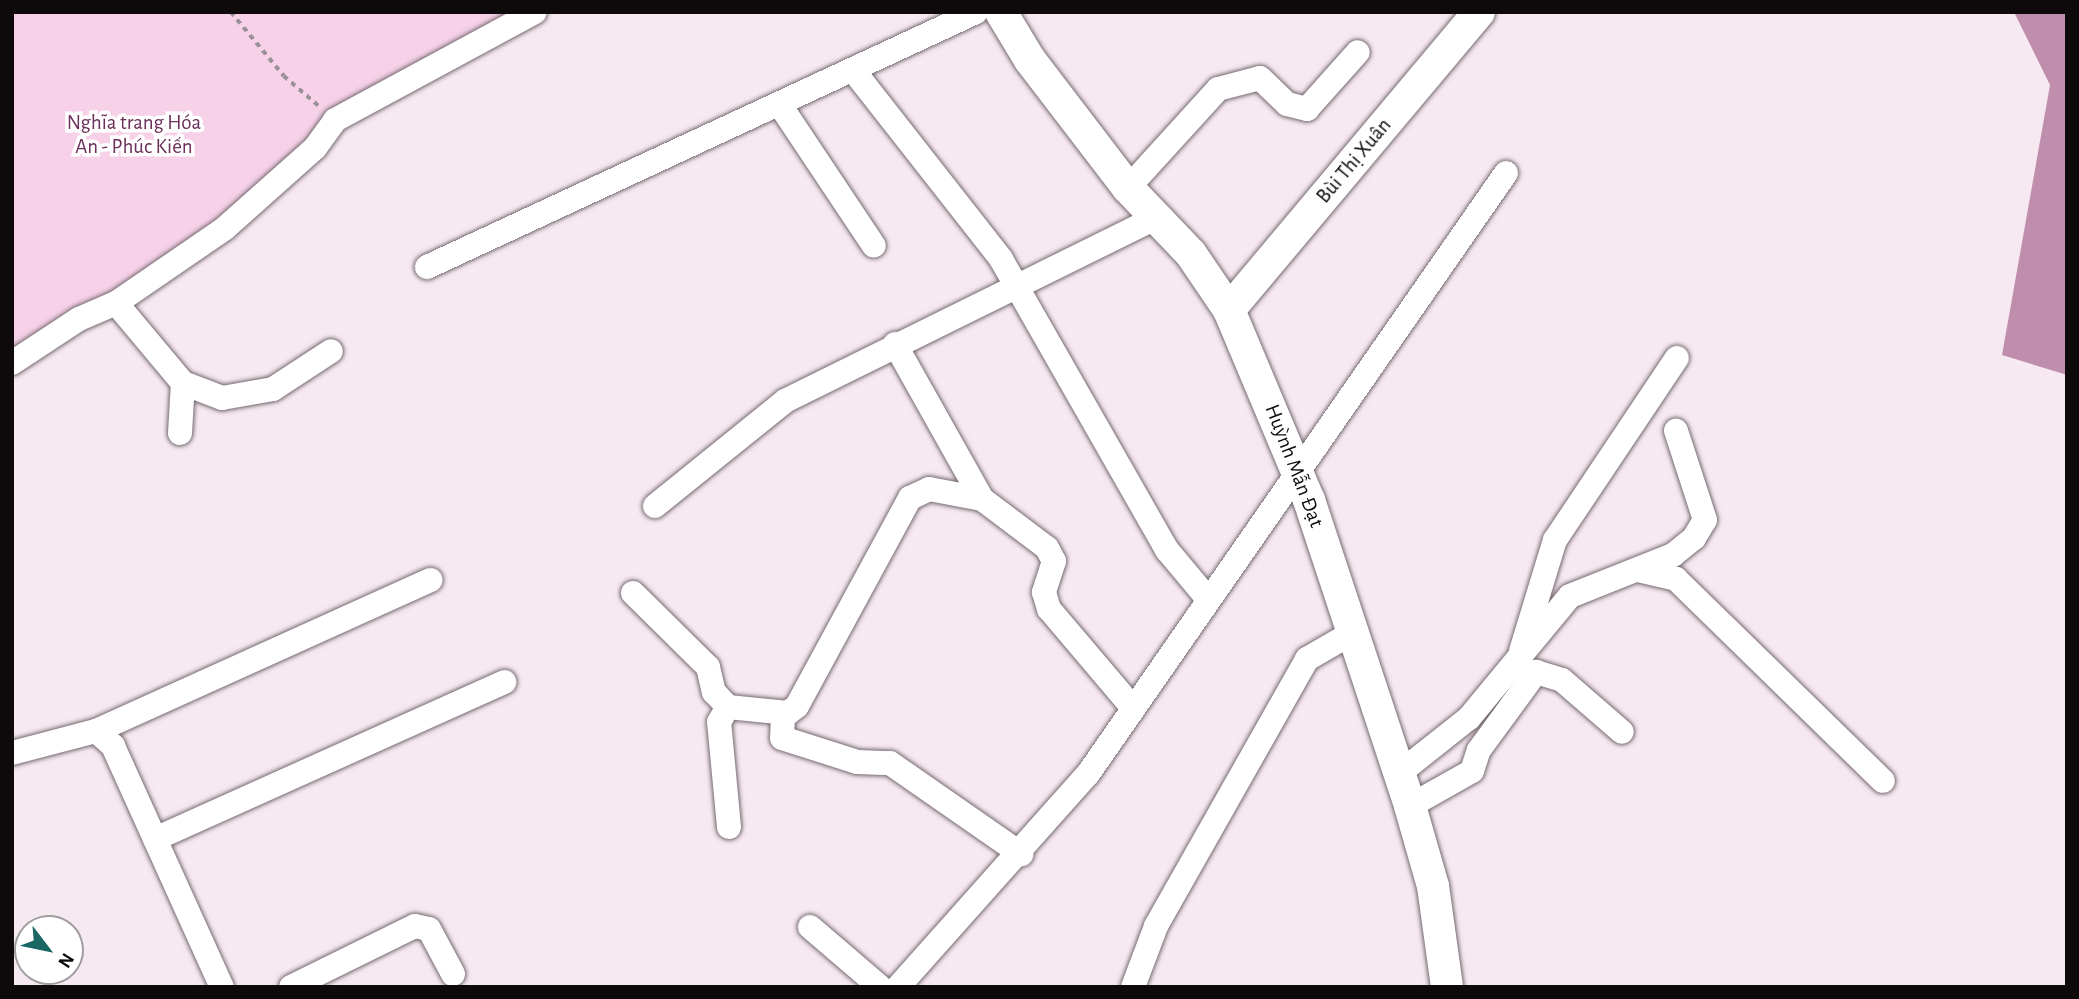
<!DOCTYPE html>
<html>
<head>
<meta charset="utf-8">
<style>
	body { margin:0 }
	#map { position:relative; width:2079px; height:999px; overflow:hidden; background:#f7e9f1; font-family:"Alegreya Sans",sans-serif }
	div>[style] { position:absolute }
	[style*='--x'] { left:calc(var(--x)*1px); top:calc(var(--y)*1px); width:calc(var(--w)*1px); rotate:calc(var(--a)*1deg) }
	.green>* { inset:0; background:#f6d1e8 }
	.water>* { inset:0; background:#c08ead }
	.path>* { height:3.5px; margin-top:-1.75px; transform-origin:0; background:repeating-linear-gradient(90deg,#9a9096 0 5px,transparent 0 10px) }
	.roads { filter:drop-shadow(0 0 2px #766a71) drop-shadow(0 0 2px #766a71) }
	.minor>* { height:24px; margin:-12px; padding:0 12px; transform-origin:12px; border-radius:12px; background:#fff }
	.major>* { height:32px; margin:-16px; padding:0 16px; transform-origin:16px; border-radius:16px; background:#fff }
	span { translate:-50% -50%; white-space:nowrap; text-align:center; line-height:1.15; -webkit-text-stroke:7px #fff; paint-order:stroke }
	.park-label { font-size:21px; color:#6c2f59 }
	.street-label { font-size:21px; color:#0e0a0c }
	.frame { position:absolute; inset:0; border:14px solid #0e0a0c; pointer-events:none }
	.north { position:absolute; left:14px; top:915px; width:70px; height:70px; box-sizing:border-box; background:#fff; border:2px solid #9f9d9e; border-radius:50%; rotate:122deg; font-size:19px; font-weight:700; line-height:28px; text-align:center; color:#0e0a0c }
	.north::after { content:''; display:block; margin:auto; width:24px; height:32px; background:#1a6764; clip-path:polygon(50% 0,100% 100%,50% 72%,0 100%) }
</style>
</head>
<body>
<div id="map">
	<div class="green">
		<i style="clip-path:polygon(12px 12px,520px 12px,438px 52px,222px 223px,12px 355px)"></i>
	</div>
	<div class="water">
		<i style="clip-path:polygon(2014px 12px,2067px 12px,2067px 375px,2002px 355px,2050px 85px)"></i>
	</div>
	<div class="path">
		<i style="--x:231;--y:12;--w:83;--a:50.4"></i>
		<i style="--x:284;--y:76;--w:48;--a:40.7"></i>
	</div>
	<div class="roads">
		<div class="minor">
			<i style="--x:853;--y:70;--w:240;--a:51.9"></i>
			<i style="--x:1001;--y:259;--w:335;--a:60.3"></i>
			<i style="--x:1167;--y:550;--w:64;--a:50.1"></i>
			<i style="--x:780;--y:105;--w:169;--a:56.3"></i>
			<i style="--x:1128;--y:188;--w:134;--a:-47.7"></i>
			<i style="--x:1218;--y:89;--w:43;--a:-14.7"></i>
			<i style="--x:1260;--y:78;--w:37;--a:44"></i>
			<i style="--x:1287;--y:104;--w:21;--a:14"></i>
			<i style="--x:1307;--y:109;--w:76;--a:-48.2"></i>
			<i style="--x:427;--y:267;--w:605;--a:-24.91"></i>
			<i style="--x:116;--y:303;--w:104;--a:50.1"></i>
			<i style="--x:183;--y:383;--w:42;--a:21"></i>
			<i style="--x:222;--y:398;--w:52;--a:-10"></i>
			<i style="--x:273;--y:389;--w:69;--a:-33.2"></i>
			<i style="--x:895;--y:344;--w:178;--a:60.7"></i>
			<i style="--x:12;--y:363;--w:80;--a:-33.3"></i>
			<i style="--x:79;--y:319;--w:40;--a:-23.4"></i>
			<i style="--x:116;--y:303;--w:131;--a:-34.4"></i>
			<i style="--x:224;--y:229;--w:122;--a:-41.7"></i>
			<i style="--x:315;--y:148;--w:34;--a:-54"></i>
			<i style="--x:335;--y:120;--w:227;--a:-28.4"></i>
			<i style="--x:180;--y:433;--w:50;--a:-86.6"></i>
			<i style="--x:655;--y:506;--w:167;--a:-38.9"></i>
			<i style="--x:785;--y:401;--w:413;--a:-26.3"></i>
			<i style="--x:1638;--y:570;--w:39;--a:13"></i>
			<i style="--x:1676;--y:579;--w:289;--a:44.3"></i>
			<i style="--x:633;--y:593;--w:105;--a:44.6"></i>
			<i style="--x:708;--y:667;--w:26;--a:77"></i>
			<i style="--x:714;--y:692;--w:21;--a:47"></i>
			<i style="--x:1521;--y:651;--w:116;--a:-73"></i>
			<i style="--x:1555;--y:540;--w:219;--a:-56.2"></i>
			<i style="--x:783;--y:713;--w:25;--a:92"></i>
			<i style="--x:782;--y:738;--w:79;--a:17.7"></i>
			<i style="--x:857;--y:762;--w:33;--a:2"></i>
			<i style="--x:890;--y:763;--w:160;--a:34.8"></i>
			<i style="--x:96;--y:731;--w:367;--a:-24.3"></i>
			<i style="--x:12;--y:753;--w:87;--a:-14.7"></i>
			<i style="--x:96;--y:731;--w:23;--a:41"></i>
			<i style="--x:113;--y:746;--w:265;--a:65.7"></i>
			<i style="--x:1397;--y:775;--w:92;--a:-38.4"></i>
			<i style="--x:1469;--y:718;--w:158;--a:-50.4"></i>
			<i style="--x:1570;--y:596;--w:111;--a:-21.7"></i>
			<i style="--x:1673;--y:555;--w:27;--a:-39"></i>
			<i style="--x:1694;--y:538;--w:21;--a:-59"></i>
			<i style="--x:1705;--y:520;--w:94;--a:-108"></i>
			<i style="--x:1410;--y:806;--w:71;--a:-29.4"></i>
			<i style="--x:1472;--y:771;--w:22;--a:-72"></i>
			<i style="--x:1479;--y:750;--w:97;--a:-53.8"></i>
			<i style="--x:1536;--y:672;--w:27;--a:17"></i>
			<i style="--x:1562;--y:680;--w:79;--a:40.9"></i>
			<i style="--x:729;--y:827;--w:105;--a:-95.4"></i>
			<i style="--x:719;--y:722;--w:17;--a:-59"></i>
			<i style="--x:728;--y:707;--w:60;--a:5.7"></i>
			<i style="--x:788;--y:713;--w:11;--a:-38"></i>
			<i style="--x:797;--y:706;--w:237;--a:-61.5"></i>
			<i style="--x:910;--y:498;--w:21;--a:-25"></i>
			<i style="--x:929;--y:489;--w:54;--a:10.7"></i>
			<i style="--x:982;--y:499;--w:81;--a:37"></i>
			<i style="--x:1047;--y:548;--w:15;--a:62"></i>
			<i style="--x:1054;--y:561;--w:33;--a:108"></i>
			<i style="--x:1044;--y:592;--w:18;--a:74"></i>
			<i style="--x:1049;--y:609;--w:128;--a:49.7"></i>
			<i style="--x:155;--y:839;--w:383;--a:-24.2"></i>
			<i style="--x:810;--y:927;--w:92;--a:40.6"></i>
			<i style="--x:291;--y:987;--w:138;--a:-26.2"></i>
			<i style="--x:415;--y:926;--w:14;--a:12"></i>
			<i style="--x:429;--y:929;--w:51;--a:61.9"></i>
			<i style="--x:898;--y:987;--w:285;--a:-48.3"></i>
			<i style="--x:1088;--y:774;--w:732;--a:-55.18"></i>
			<i style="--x:1133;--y:987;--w:65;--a:-69.3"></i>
			<i style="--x:1156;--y:926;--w:307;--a:-60.5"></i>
			<i style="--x:1307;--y:659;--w:52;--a:-30"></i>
		</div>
		<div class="major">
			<i style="--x:1001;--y:12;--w:56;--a:58.9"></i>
			<i style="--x:1030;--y:60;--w:161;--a:52.6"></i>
			<i style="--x:1128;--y:188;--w:91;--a:46.3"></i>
			<i style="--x:1191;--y:254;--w:68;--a:55.8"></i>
			<i style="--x:1229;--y:310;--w:206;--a:67.2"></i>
			<i style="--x:1309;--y:500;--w:322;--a:71.7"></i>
			<i style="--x:1410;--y:806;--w:83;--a:74"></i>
			<i style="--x:1433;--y:886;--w:102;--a:82.1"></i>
			<i style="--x:1229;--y:310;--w:389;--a:-50"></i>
		</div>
	</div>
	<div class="park-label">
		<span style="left:134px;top:135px">Nghĩa trang Hóa<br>An - Phúc Kiến</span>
	</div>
	<div class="street-label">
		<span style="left:1354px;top:161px;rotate:-50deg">Bùi Thị Xuân</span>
		<span style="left:1294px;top:466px;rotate:69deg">Huỳnh Mẫn Đạt</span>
	</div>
	<div class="frame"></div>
	<div class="north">N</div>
</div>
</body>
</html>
